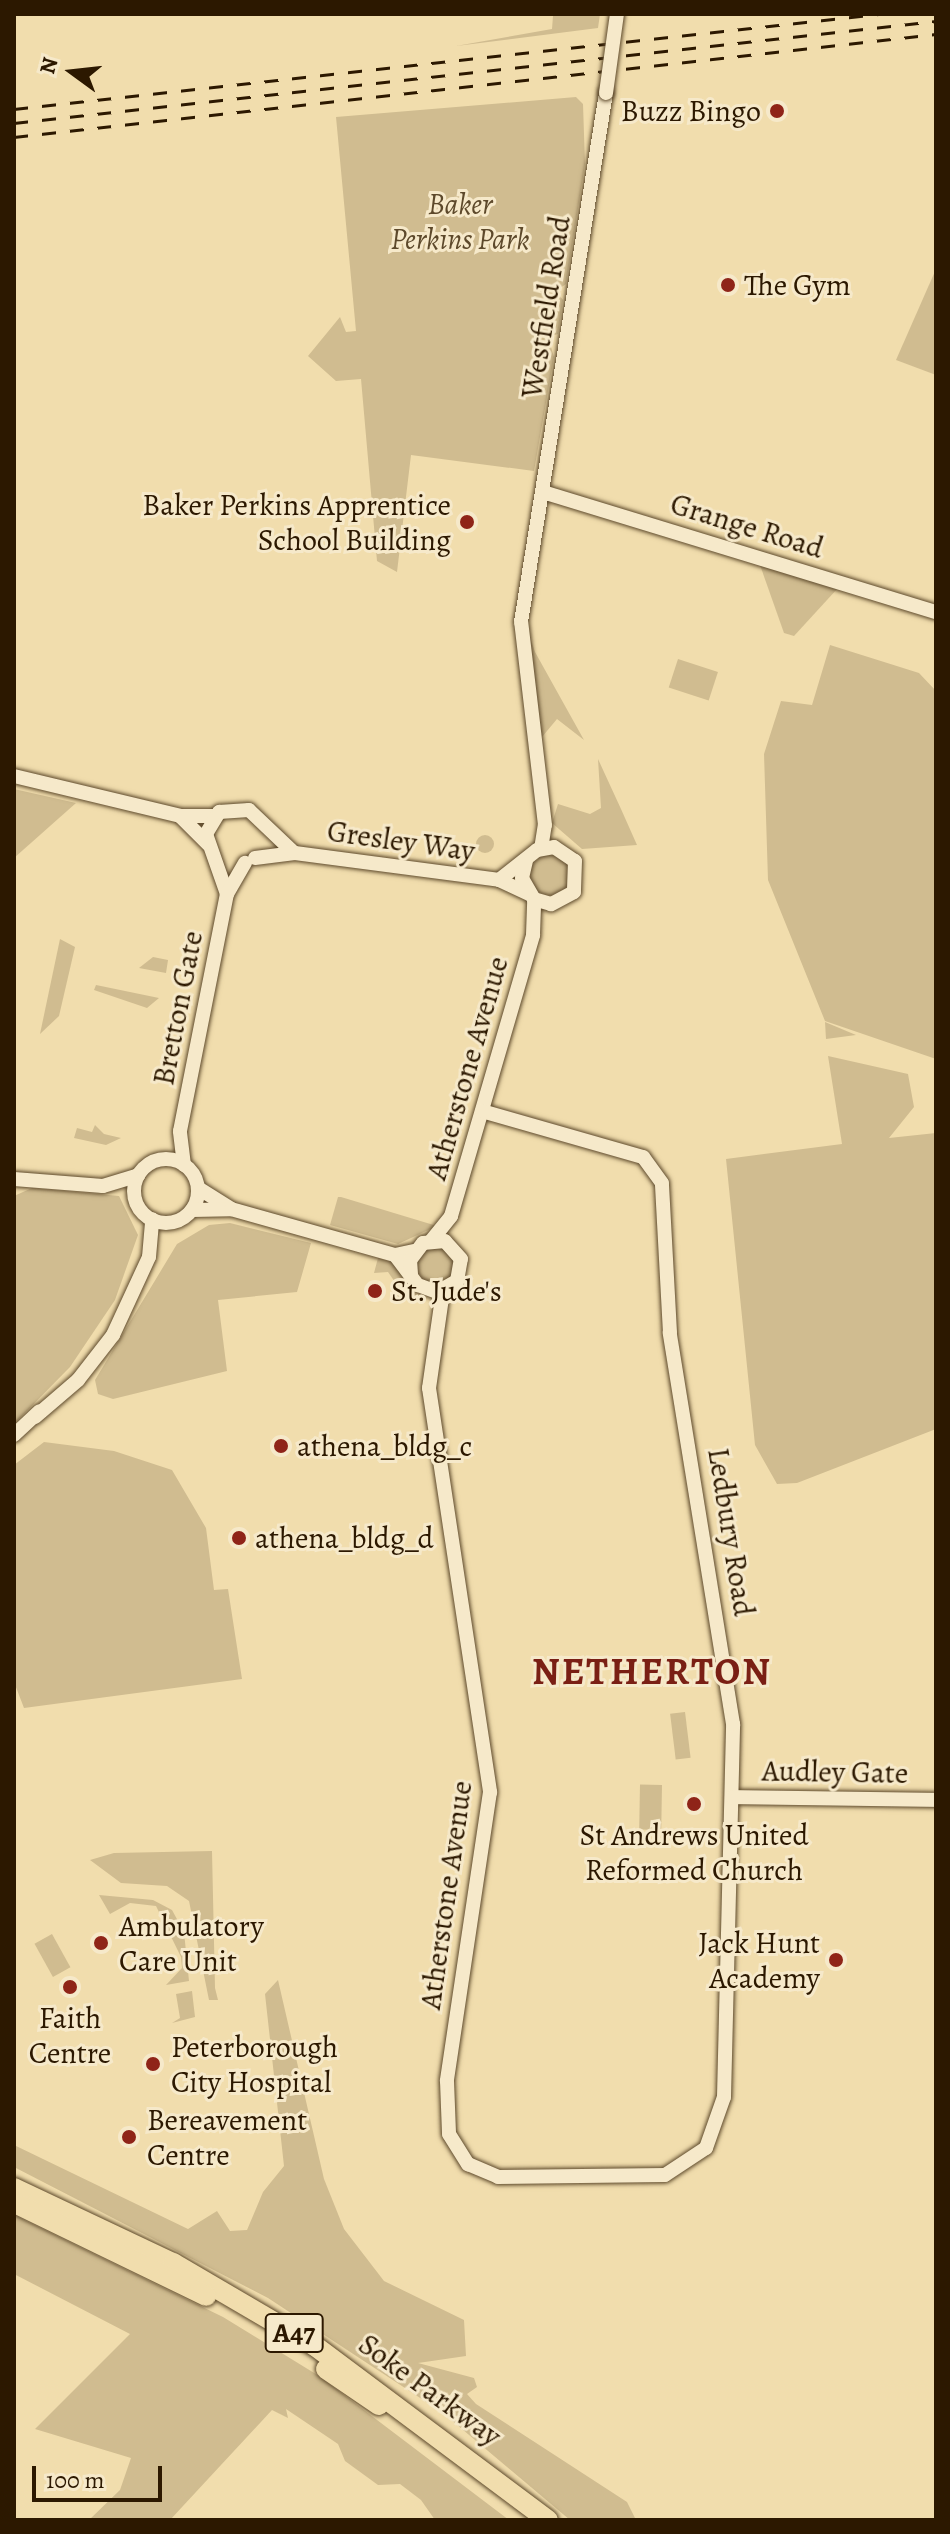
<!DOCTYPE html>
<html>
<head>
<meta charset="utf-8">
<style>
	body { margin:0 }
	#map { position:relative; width:950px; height:2534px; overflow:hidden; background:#f1ddad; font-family:Alegreya,serif }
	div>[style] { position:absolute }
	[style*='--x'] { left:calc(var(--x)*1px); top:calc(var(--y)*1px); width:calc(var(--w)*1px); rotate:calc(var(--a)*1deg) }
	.green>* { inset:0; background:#d0bc90; transform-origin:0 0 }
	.round { border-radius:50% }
	.roads { filter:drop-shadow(0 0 2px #5d492b) drop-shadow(0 0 2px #5d492b) }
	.minor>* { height:14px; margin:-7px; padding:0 7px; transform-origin:7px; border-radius:7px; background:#f6e9ca }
	.minor>.ring { margin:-7px; padding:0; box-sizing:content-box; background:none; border:14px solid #f6e9ca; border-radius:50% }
	.highway>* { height:20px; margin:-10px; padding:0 10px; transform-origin:10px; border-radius:10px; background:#f1ddad }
	.rail>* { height:3px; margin-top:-1.5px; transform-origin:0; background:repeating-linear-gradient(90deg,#2c1800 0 14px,transparent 0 28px) }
	.bridges { filter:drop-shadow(0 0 2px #5d492b) drop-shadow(0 0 2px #5d492b) }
	.minor-bridge>* { height:14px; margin:-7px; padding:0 7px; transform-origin:7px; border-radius:7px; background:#f6e9ca }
	.dots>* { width:22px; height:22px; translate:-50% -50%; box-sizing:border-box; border:4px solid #f6e9ca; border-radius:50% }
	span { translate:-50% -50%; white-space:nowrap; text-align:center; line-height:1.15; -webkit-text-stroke:6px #f6e9ca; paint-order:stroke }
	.shield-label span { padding:2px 6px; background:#f6e9ca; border:2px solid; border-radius:6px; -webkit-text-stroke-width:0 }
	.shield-label { font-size:28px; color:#2c1800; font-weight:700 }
	.poi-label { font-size:30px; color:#2c1800 }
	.right { translate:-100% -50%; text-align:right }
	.left { translate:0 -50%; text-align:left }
	.park-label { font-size:30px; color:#5d492b; font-style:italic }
	.street-label { font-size:30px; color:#2c1800 }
	.district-label { font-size:38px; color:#7a1f14; font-weight:700; letter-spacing:2px }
	.frame { position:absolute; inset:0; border:16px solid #2c1800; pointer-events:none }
	.north { position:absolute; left:32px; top:32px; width:80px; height:80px; -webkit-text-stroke:6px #f6e9ca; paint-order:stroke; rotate:285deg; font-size:22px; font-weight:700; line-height:32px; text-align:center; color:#2c1800 }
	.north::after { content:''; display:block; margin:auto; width:28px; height:36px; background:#2c1800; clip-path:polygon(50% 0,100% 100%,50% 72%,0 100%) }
	.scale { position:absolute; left:32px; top:2466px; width:130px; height:36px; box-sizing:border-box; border:4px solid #2c1800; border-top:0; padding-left:10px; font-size:24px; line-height:28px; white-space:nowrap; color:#2c1800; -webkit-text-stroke:6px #f6e9ca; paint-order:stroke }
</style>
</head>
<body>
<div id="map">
	<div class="green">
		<i style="clip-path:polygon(600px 14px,598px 28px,456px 46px,552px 29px,553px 16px)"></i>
		<i style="clip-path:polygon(576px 97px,583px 104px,585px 164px,566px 284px,556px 291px,563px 300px,558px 334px,548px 337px,554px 357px,534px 471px,411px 455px,397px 572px,377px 561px,361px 379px,336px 381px,308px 356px,340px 317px,346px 332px,356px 331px,336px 117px)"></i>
		<i style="clip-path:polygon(936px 269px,936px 375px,896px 360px)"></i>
		<i style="clip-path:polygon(760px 565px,838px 588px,794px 636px,784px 633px)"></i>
		<i style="clip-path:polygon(526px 625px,535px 652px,584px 740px,557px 719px,542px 737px)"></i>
		<i style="clip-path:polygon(830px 645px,919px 673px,936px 691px,936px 1059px,825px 1021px,768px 880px,764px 754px,781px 701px,812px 705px)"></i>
		<i style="left:678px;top:659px;width:42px;height:30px;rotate:18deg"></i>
		<i style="clip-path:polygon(598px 759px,621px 809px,637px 845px,582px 849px,552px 823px,558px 804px,590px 814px,601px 808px)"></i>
		<i style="clip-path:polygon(14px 789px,76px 803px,14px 858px)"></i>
		<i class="round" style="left:476px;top:835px;width:18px;height:18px"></i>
		<i class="round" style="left:530px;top:855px;width:40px;height:40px"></i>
		<i style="clip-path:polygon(60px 939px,75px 947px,59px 1016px,40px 1034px)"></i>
		<i style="clip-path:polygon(153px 957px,168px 960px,166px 973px,139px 968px)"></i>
		<i style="clip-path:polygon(96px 985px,159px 998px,147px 1008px,94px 990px)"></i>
		<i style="clip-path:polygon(825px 1022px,856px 1035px,826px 1039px)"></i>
		<i style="clip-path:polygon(828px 1056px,908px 1074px,914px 1107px,889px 1138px,936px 1133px,936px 1429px,797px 1483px,777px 1484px,755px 1445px,726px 1159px,842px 1144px)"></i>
		<i style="clip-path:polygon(95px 1125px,104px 1134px,121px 1138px,106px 1145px,74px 1138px,77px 1128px,92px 1132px)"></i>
		<i style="clip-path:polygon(32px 1188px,119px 1196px,138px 1235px,115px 1300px,70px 1367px,14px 1424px,14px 1196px)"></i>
		<i style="clip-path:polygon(338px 1197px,341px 1197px,437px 1226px,398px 1244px,330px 1225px)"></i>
		<i style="clip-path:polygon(230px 1223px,311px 1243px,297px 1292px,218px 1300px,227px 1371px,113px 1399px,98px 1394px,95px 1380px,177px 1244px,209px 1225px)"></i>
		<i class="round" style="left:417px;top:1246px;width:38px;height:38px"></i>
		<i style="clip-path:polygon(378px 1258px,395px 1263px,417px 1296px,396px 1300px,399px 1288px,388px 1272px,374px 1273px)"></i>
		<i style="clip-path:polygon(44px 1442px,114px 1451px,172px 1470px,206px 1528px,214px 1590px,228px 1589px,242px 1679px,24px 1708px,14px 1682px,14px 1465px)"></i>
		<i style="left:685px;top:1712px;width:46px;height:15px;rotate:83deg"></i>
		<i style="left:662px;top:1785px;width:45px;height:22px;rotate:91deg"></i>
		<i style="clip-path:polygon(212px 1851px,215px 1988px,218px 2000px,209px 2000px,189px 1901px,167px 1886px,121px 1883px,90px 1860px,114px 1853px)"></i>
		<i style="clip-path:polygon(99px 1895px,153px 1900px,172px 1910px,184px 1932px,189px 1981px,166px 1985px,182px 1968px,181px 1957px,156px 1906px,130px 1903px,110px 1914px)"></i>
		<i style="left:52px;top:1934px;width:38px;height:20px;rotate:61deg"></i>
		<i style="clip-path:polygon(278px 1980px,324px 2179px,344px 2229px,384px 2281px,464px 2320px,466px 2356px,418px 2363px,474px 2378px,477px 2387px,467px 2394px,476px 2404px,627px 2502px,636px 2520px,570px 2520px,443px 2413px,268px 2298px,14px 2167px,14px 2145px,188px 2229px,217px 2211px,230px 2231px,247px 2230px,263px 2192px,284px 2166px,265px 1994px)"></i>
		<i style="clip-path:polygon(192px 1991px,195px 2017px,172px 2023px,180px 2018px,176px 1994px)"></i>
		<i style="clip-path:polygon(14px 2215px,223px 2317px,319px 2376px,509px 2520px,435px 2520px,421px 2500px,400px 2484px,378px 2485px,345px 2461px,338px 2444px,286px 2409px,288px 2418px,272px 2410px,170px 2520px,89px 2520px,120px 2490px,131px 2458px,35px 2429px,130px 2334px,14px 2274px)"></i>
	</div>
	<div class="roads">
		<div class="minor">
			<i style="--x:543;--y:492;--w:411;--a:17"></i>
			<i style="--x:14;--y:776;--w:171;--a:13.5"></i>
			<i style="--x:180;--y:816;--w:34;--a:0"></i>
			<i style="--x:180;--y:816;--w:40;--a:45"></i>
			<i style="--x:541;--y:849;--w:24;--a:-81"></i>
			<i style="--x:545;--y:825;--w:204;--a:-96.7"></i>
			<i style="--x:521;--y:622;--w:536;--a:-80.87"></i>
			<i style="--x:255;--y:858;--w:40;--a:-7.1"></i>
			<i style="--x:295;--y:853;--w:206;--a:7.5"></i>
			<i style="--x:499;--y:880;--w:33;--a:25"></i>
			<i style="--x:499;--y:880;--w:48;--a:-38.3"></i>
			<i style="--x:537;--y:850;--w:17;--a:-10"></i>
			<i style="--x:554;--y:847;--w:25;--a:34"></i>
			<i style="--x:575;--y:861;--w:31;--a:92"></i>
			<i style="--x:574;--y:892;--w:26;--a:152"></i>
			<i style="--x:551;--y:904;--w:18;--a:-164"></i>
			<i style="--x:534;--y:899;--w:24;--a:-120"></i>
			<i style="--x:522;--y:878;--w:18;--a:-77"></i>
			<i style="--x:227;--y:894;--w:64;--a:-109.3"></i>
			<i style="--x:206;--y:834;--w:26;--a:-59"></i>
			<i style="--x:219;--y:812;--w:30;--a:-4"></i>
			<i style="--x:249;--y:810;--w:59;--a:43.6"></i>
			<i class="ring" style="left:134px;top:1159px;width:50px;height:50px"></i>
			<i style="--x:184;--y:1165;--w:34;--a:-97"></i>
			<i style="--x:180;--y:1131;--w:242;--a:-78.8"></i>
			<i style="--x:227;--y:894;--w:36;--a:-60"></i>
			<i style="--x:14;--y:1179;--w:89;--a:4.5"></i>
			<i style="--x:103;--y:1186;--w:37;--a:-17"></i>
			<i style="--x:198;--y:1188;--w:39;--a:32"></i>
			<i style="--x:192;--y:1210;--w:39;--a:-1"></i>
			<i style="--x:231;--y:1209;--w:170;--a:15.7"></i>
			<i style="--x:395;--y:1255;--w:19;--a:-12"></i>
			<i style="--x:431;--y:1241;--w:32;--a:-51"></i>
			<i style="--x:451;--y:1216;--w:293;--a:-73.7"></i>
			<i style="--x:533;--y:935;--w:36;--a:-88"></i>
			<i style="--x:395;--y:1255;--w:38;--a:53"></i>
			<i style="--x:418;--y:1285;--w:20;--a:20"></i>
			<i style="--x:437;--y:1292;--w:23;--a:-29"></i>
			<i style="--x:457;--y:1281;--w:22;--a:-80"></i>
			<i style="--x:461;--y:1259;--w:24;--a:-132"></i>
			<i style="--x:445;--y:1241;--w:22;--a:175"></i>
			<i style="--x:423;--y:1243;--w:21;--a:127"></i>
			<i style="--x:410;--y:1260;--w:15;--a:86"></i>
			<i style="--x:443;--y:1291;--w:98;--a:98.2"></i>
			<i style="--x:429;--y:1388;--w:409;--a:81.4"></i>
			<i style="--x:490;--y:1792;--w:292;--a:98.5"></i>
			<i style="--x:447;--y:2081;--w:53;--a:87.8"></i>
			<i style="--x:449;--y:2134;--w:36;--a:58"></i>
			<i style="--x:468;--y:2164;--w:33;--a:23"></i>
			<i style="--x:498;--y:2177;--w:167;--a:-0.7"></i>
			<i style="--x:665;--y:2175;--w:49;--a:-33.4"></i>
			<i style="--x:706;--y:2148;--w:54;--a:-70.6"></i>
			<i style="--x:724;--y:2097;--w:373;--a:-88.6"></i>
			<i style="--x:733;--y:1724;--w:396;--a:-99.2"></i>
			<i style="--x:670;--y:1333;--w:150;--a:-93.1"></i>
			<i style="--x:662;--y:1183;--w:32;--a:-126"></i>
			<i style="--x:643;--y:1157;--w:167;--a:-164.1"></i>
			<i style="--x:35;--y:1417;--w:57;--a:-40.7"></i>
			<i style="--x:78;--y:1380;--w:57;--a:-52.1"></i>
			<i style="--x:113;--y:1335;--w:86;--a:-65.2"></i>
			<i style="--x:149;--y:1257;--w:38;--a:-85"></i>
			<i style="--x:14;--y:1435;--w:35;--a:-43"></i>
			<i style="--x:733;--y:1797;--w:203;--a:0.8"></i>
		</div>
		<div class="highway">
			<i style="--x:14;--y:2188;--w:176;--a:25.3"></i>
			<i style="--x:173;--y:2263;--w:164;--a:30.3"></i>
			<i style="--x:315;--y:2346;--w:291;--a:36.8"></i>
			<i style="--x:19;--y:2205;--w:208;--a:25.9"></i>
			<i style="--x:326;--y:2369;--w:64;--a:34.2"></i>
		</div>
	</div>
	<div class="rail">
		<i style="--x:14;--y:109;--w:870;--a:-6.27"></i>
		<i style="--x:14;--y:123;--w:928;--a:-6.31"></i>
		<i style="--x:14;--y:137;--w:928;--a:-6.37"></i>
	</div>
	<div class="bridges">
		<div class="minor-bridge">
			<i style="--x:606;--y:93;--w:80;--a:-82.1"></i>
		</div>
	</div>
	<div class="dots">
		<i style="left:777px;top:111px;background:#8f2418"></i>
		<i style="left:728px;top:285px;background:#8f2418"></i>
		<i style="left:467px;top:522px;background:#8f2418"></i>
		<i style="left:375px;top:1291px;background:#8f2418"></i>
		<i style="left:281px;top:1446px;background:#8f2418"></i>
		<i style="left:239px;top:1538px;background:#8f2418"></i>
		<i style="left:694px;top:1804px;background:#8f2418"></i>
		<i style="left:101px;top:1943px;background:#8f2418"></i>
		<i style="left:836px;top:1960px;background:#8f2418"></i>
		<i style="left:70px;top:1987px;background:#8f2418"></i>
		<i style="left:153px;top:2064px;background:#8f2418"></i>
		<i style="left:129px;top:2137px;background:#8f2418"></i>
	</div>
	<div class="shield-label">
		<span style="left:294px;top:2333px">A47</span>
	</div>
	<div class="poi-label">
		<span class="right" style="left:761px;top:111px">Buzz Bingo</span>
		<span class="left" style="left:744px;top:285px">The Gym</span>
		<span class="right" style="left:451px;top:522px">Baker Perkins Apprentice<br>School Building</span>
		<span class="left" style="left:391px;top:1291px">St. Jude's</span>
		<span class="left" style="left:297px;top:1446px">athena_bldg_c</span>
		<span class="left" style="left:255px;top:1538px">athena_bldg_d</span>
		<span style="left:694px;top:1852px">St Andrews United<br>Reformed Church</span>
		<span class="left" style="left:119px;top:1943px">Ambulatory<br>Care Unit</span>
		<span class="right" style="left:820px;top:1960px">Jack Hunt<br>Academy</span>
		<span style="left:70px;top:2035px">Faith<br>Centre</span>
		<span class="left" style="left:171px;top:2064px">Peterborough<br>City Hospital</span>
		<span class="left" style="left:147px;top:2137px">Bereavement<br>Centre</span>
	</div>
	<div class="park-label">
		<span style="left:460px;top:221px">Baker<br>Perkins Park</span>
	</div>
	<div class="street-label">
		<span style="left:546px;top:307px;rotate:-81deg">Westfield Road</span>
		<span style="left:747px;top:526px;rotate:17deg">Grange Road</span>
		<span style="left:401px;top:841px;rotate:8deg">Gresley Way</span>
		<span style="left:178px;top:1008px;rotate:-79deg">Bretton Gate</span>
		<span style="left:467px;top:1068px;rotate:-74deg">Atherstone Avenue</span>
		<span style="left:731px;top:1532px;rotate:81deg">Ledbury Road</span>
		<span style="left:835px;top:1772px;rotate:1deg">Audley Gate</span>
		<span style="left:446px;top:1895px;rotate:-82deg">Atherstone Avenue</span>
		<span style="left:430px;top:2390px;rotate:36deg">Soke Parkway</span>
	</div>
	<div class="district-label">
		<span style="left:652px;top:1672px">NETHERTON</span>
	</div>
	<div class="frame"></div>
	<div class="north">N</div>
	<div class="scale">100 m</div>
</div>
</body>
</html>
